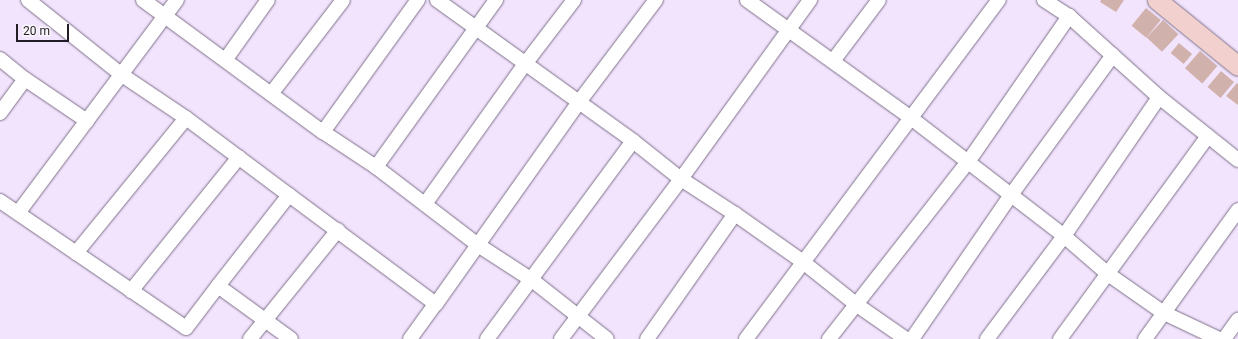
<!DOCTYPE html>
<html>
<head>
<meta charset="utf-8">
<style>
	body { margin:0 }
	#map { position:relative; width:1238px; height:339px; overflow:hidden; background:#f3e4fe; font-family:Roboto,sans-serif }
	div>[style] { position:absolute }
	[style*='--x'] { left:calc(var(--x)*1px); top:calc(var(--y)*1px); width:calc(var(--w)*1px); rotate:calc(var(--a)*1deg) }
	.building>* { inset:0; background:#d1b1ab; transform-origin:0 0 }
	.roads { filter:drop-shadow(0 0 1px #7e7188) drop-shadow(0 0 1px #7e7188) }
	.street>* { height:14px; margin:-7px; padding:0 7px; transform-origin:7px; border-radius:7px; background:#fff }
	.secondary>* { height:19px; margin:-9.5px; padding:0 9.5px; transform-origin:9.5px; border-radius:9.5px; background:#f2d0cd }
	span { translate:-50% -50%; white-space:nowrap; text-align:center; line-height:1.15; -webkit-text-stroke:3px #faf7fc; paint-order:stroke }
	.scale { position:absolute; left:16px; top:24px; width:53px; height:18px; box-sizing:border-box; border:2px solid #211c25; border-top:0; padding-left:5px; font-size:12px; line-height:14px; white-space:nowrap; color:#211c25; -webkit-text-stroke:3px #faf7fc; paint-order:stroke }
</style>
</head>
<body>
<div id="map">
	<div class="building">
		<i style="clip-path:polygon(1101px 0,1124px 0,1116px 12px,1100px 2px)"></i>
		<i style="left:1146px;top:8px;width:19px;height:23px;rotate:39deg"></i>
		<i style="left:1163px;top:20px;width:21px;height:24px;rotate:43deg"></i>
		<i style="left:1179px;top:43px;width:17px;height:13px;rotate:40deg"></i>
		<i style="left:1200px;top:51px;width:23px;height:23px;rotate:41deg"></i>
		<i style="left:1221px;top:71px;width:17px;height:21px;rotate:40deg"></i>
		<i style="clip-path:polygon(1237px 83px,1238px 84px,1238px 105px,1226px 96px)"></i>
	</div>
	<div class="roads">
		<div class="street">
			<i style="--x:28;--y:0;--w:120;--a:38.6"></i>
			<i style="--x:122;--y:75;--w:77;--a:33.9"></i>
			<i style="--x:186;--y:118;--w:129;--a:36.8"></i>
			<i style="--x:289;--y:195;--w:115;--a:128"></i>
			<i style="--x:218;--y:286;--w:90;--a:36"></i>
			<i style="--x:143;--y:0;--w:223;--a:36.3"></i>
			<i style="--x:323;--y:132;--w:64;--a:33.4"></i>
			<i style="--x:376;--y:167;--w:128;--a:37.4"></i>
			<i style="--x:478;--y:245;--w:64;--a:32.9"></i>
			<i style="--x:532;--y:280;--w:95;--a:38.2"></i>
			<i style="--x:437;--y:0;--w:241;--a:35.7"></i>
			<i style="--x:633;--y:141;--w:61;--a:38.4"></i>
			<i style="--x:681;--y:179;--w:64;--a:32.9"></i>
			<i style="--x:735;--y:214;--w:83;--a:35.2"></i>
			<i style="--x:803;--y:262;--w:69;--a:38.5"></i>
			<i style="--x:857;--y:305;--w:60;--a:34.8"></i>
			<i style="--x:747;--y:0;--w:202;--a:35.7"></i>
			<i style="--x:911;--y:118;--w:193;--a:37.6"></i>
			<i style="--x:1064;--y:236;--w:58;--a:40.8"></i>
			<i style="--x:1108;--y:274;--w:68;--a:34.9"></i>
			<i style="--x:1164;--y:313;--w:61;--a:25.3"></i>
			<i style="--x:1044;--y:0;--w:30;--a:33"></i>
			<i style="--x:1069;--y:16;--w:121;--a:42"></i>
			<i style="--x:1159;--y:97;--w:101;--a:38.6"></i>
			<i style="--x:0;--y:59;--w:32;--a:39"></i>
			<i style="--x:25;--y:79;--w:75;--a:34.1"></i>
			<i style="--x:226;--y:59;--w:72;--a:-54.6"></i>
			<i style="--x:833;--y:61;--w:76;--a:-53"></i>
			<i style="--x:271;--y:94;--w:118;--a:-52.5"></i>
			<i style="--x:0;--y:113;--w:42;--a:-53.7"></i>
			<i style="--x:323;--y:132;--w:163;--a:-54.3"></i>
			<i style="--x:376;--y:167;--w:206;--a:-54.3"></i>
			<i style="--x:289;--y:195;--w:183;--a:36.6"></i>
			<i style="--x:436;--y:304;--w:247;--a:-54.7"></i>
			<i style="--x:579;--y:102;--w:128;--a:-53"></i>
			<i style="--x:0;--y:201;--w:225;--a:34.3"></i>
			<i style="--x:186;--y:328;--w:53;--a:-52.7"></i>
			<i style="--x:425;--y:204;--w:172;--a:-54.5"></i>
			<i style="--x:525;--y:64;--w:81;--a:-52.6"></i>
			<i style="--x:18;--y:213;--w:266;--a:-53.3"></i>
			<i style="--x:76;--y:253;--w:174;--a:-50.8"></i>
			<i style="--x:131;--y:291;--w:172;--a:-51.1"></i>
			<i style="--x:250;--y:339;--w:140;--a:-51.1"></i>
			<i style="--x:410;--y:339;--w:44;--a:-54.2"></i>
			<i style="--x:487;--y:339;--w:246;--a:-53.6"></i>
			<i style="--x:561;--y:339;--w:200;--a:-53.1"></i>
			<i style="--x:681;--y:179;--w:221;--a:-54.2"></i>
			<i style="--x:647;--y:339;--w:153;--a:-54.9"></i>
			<i style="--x:746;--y:339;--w:423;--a:-53.3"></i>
			<i style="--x:829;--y:339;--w:225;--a:-51.9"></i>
			<i style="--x:968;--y:162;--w:178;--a:-55.3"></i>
			<i style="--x:912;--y:339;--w:175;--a:-55.5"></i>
			<i style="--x:1011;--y:195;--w:173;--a:-53.9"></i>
			<i style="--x:987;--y:339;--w:129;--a:-53.2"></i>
			<i style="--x:1064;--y:236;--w:168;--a:-55.6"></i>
			<i style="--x:1060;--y:339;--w:251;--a:-53.9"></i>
			<i style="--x:1145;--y:339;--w:159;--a:-54.2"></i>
			<i style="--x:1224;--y:339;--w:24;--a:-54"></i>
		</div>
		<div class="secondary">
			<i style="--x:1157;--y:0;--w:104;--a:39.2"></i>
		</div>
	</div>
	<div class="scale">20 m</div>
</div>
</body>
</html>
